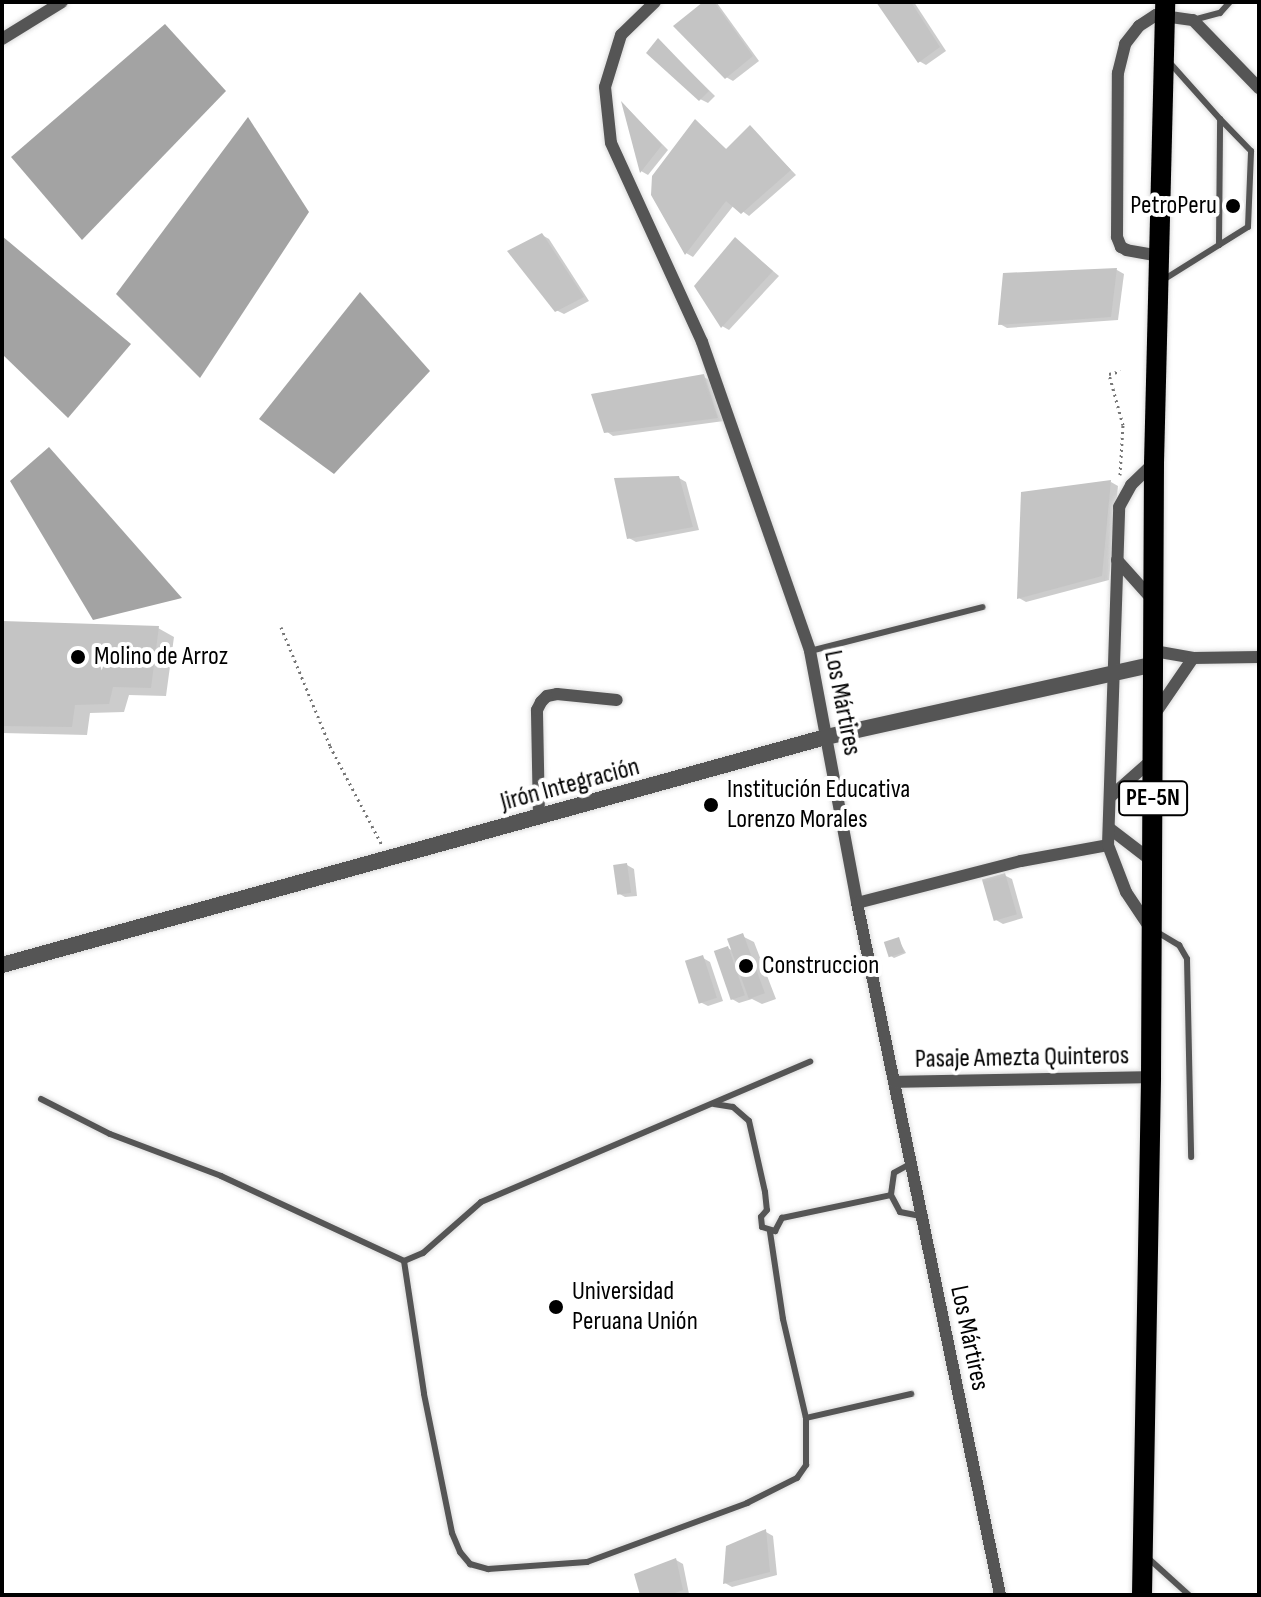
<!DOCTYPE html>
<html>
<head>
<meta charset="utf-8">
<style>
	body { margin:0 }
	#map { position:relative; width:1261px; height:1597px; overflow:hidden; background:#fff; font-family:"Sofia Sans Condensed",sans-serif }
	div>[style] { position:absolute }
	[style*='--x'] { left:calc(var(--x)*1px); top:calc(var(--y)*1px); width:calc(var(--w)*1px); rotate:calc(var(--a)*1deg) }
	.water>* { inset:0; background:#a3a3a3 }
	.shadow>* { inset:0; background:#0003 }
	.building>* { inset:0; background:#c4c4c4; transform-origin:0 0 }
	.path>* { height:3px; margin-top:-1.5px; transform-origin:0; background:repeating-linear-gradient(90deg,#777 0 2px,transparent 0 6px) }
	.roads { filter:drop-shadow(0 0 2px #dbdbdb) drop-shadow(0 0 2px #dbdbdb) }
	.service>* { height:6px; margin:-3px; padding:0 3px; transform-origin:3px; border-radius:3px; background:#555 }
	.minor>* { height:12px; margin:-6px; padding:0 6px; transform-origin:6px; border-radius:6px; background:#555 }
	.tertiary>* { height:16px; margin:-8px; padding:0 8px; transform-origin:8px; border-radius:8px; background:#555 }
	.primary>* { height:20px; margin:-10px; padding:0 10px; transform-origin:10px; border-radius:10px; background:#000 }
	.dots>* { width:22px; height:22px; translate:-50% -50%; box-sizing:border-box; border:4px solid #fff; border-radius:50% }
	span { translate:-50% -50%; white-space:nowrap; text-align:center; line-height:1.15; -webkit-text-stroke:8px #fff; paint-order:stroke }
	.shield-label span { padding:2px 6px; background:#fff; border:2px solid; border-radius:6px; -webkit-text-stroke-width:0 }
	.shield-label { font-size:24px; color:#000; font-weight:700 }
	.poi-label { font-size:26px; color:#000 }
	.right { translate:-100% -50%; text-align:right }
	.left { translate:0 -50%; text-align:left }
	.street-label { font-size:26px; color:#000 }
	.frame { position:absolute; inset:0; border:4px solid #000; pointer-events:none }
</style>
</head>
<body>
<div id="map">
	<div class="water">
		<i style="clip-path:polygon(165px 24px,226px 91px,82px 240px,11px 157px)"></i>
		<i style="clip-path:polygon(248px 117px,309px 212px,200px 378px,116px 294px)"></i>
		<i style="clip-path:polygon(2px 236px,131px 344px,68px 418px,2px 354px)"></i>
		<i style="clip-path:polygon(360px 292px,430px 371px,334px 474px,259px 419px)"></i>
		<i style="clip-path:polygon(49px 447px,182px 598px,93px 620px,10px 481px)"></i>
	</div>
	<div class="shadow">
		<i style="clip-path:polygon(707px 2px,717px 3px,759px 61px,733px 81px,726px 77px)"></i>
		<i style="clip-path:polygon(879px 2px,914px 2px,946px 51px,926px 65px,919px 61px)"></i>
		<i style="clip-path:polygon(658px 40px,715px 96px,708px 103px,700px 99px)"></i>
		<i style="clip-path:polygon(624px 105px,668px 150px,648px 175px,641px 171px)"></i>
		<i style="clip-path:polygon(696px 122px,727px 150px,751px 128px,796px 175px,749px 216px,734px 205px,693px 257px,686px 253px,653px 194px)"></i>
		<i style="clip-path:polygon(542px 235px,549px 239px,589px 301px,564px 314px,556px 310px)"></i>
		<i style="clip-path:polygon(736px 240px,779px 276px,729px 330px,722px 326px)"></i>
		<i style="clip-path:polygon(1117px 270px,1124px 274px,1118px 320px,1007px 328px,1000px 324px,1005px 275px)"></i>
		<i style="clip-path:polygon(704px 377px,711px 381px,724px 421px,613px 436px,606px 431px)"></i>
		<i style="clip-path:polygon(679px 478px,686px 482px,699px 530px,636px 542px,629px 538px)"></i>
		<i style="clip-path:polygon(1111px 482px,1118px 486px,1109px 580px,1026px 602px,1019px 598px)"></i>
		<i style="clip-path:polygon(2px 623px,158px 628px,174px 637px,166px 696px,129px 695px,124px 712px,90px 713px,87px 735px,2px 733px)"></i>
		<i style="clip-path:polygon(627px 865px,634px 869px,637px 896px,625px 897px,618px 893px)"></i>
		<i style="clip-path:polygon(1004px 875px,1012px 879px,1023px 918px,1003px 924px,996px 920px)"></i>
		<i style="clip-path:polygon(742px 936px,754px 942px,776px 999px,762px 1004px,752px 999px,739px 1003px,732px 999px,728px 948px,733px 951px)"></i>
		<i style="clip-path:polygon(898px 939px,906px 953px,894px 958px,891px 956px)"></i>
		<i style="clip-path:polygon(703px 958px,710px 962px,723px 1001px,708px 1006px,700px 1002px)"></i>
		<i style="clip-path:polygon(766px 1532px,773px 1536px,777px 1575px,732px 1587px,725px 1583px)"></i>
		<i style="clip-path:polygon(676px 1560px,683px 1564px,689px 1594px,642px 1595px)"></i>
	</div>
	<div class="building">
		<i style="clip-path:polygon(703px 2px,714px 2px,753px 56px,725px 79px,673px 26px)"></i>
		<i style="clip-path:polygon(876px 2px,911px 2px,940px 47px,918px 63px)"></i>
		<i style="clip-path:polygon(658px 38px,709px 91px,699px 101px,646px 53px)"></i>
		<i style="clip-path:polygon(621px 101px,662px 145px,640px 173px)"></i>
		<i style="clip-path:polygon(695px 119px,726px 149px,750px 125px,791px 170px,741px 214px,726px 201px,685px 255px,651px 195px,652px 176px)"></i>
		<i style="clip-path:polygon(542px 233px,584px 297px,555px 312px,507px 251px)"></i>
		<i style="clip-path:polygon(735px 237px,773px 271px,721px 328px,694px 286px)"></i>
		<i style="clip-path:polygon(1117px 268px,1111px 317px,998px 325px,1003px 273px)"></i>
		<i style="clip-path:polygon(704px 374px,718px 418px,604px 433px,591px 394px)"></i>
		<i style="clip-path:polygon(679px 476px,693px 527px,627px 539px,614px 478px)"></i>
		<i style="clip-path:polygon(1111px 480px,1102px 576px,1017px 599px,1021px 492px)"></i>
		<i style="clip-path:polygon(2px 621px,159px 626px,151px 688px,113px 687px,109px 704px,75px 705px,72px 727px,2px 726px)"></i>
		<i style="left:627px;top:863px;width:30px;height:14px;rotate:82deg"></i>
		<i style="left:1005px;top:873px;width:43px;height:24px;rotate:74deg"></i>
		<i style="left:743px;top:933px;width:64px;height:17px;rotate:70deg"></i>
		<i style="left:899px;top:937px;width:16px;height:16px;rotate:72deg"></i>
		<i style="left:728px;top:946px;width:52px;height:15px;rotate:71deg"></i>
		<i style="left:703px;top:955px;width:45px;height:19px;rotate:72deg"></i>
		<i style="clip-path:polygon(766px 1529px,770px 1572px,723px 1584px,726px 1546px)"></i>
		<i style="clip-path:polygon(676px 1558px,683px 1590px,670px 1595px,640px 1595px,634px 1574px)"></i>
	</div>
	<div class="path">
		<i style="--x:1120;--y:475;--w:50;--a:-86.6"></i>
		<i style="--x:1123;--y:425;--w:53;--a:-105.4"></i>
		<i style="--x:1109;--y:374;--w:12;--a:-14"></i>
		<i style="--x:281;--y:627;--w:129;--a:67.6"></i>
		<i style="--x:330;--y:746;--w:112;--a:62.3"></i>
	</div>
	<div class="roads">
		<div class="service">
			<i style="--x:1193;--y:20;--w:28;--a:-15"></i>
			<i style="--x:1220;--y:13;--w:15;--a:-48"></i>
			<i style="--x:1219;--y:245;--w:34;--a:-32"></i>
			<i style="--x:1248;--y:227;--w:76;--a:-87.7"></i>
			<i style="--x:1251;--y:151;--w:45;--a:-134.1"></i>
			<i style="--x:1163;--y:280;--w:66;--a:-32"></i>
			<i style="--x:1219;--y:245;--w:126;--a:-89.5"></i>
			<i style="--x:1220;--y:119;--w:76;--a:-131.8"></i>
			<i style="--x:810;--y:651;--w:178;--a:-14.3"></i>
			<i style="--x:1157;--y:932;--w:26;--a:31"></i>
			<i style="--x:1179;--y:945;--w:16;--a:60"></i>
			<i style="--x:1187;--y:959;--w:198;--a:88.8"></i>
			<i style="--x:41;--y:1099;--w:77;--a:26.9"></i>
			<i style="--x:110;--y:1134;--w:119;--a:20.7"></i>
			<i style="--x:221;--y:1176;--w:202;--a:24.9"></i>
			<i style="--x:404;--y:1261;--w:21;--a:-23"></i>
			<i style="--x:423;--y:1253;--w:77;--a:-41.3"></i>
			<i style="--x:481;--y:1202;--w:358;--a:-23.1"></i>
			<i style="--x:714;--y:1104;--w:19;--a:9"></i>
			<i style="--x:733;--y:1107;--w:21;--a:41"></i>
			<i style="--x:749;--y:1121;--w:73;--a:77.3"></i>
			<i style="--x:765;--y:1192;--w:18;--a:84"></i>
			<i style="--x:767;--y:1210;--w:9;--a:131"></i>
			<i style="--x:761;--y:1217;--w:10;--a:84"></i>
			<i style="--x:762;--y:1227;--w:14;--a:17"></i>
			<i style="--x:775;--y:1231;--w:15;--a:-62"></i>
			<i style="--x:910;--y:1164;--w:18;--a:151"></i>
			<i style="--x:894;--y:1173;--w:22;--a:98"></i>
			<i style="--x:891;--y:1195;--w:19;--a:62"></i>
			<i style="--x:900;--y:1212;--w:21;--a:11"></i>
			<i style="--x:782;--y:1218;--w:111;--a:-11.9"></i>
			<i style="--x:404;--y:1261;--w:134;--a:81.4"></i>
			<i style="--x:424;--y:1394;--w:142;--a:78.6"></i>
			<i style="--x:452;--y:1533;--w:21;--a:67"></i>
			<i style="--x:460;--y:1552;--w:16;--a:50"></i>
			<i style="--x:470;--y:1564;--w:19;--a:16"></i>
			<i style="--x:488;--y:1569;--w:99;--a:-4"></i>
			<i style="--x:587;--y:1562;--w:171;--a:-20.2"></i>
			<i style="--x:747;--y:1503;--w:56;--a:-26.6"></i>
			<i style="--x:797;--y:1478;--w:16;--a:-55"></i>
			<i style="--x:806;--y:1465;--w:47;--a:-90"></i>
			<i style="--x:806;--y:1418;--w:102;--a:-103.1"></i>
			<i style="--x:783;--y:1319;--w:88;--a:-98.5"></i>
			<i style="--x:806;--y:1418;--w:108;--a:-12.9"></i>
			<i style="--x:1148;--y:1558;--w:55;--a:42.1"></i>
		</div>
		<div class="minor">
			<i style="--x:655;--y:2;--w:47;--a:135.9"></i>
			<i style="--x:621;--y:35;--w:54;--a:107.1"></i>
			<i style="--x:605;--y:87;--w:56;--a:83.9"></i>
			<i style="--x:611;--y:143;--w:219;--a:65.4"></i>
			<i style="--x:702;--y:342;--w:327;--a:70.7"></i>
			<i style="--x:810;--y:651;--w:256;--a:79.4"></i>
			<i style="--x:857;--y:903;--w:707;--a:78.32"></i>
			<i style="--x:2;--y:39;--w:70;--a:-31.7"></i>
			<i style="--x:1160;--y:256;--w:34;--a:-170"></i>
			<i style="--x:1127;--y:250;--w:7;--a:-153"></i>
			<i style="--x:1121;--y:247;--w:11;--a:-112"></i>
			<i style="--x:1117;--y:237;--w:164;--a:-89.7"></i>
			<i style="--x:1118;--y:73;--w:30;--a:-76"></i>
			<i style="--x:1125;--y:44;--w:23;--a:-52"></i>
			<i style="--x:1139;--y:26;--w:20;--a:-33"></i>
			<i style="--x:1156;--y:15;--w:37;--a:8"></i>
			<i style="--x:1193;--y:20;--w:95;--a:45.9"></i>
			<i style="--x:1117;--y:560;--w:52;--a:48.1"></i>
			<i style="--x:1154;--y:651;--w:40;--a:10"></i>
			<i style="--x:1154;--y:715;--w:69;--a:-55.6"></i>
			<i style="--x:1193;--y:658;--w:66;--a:-0.9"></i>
			<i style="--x:1110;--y:797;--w:57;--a:-41.5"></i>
			<i style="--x:539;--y:817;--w:107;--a:-91.1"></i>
			<i style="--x:537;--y:710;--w:9;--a:-63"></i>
			<i style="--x:541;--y:702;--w:8;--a:-45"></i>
			<i style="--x:547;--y:696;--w:10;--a:-11"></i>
			<i style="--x:557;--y:694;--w:60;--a:5.7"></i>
			<i style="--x:1109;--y:828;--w:54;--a:37.5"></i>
			<i style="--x:857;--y:903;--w:169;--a:-14.4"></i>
			<i style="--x:1021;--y:861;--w:88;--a:-10.4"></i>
			<i style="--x:1150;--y:928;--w:43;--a:-123.7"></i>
			<i style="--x:1126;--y:892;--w:50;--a:-111"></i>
			<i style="--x:1108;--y:845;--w:338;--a:-88.1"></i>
			<i style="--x:1119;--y:507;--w:25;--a:-61"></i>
			<i style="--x:1131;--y:485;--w:32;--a:-44"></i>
			<i style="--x:894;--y:1082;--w:257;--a:-1.1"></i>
		</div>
		<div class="tertiary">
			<i style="--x:2;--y:965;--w:855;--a:-15.47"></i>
			<i style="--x:826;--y:737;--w:336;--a:-12.5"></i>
		</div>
		<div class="primary">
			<i style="--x:1142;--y:1595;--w:518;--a:-89"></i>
			<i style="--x:1151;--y:1077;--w:614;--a:-89.72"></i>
			<i style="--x:1154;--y:463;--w:461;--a:-88.6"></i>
		</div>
	</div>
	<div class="dots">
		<i style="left:1233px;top:206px;background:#000"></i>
		<i style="left:78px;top:657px;background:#000"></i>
		<i style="left:711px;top:805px;background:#000"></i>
		<i style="left:746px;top:966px;background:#000"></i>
		<i style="left:556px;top:1307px;background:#000"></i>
	</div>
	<div class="shield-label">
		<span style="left:1153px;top:798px">PE-5N</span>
	</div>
	<div class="poi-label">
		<span class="right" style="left:1217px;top:206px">PetroPeru</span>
		<span class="left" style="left:94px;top:657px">Molino de Arroz</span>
		<span class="left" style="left:727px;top:805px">Institución Educativa<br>Lorenzo Morales</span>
		<span class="left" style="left:762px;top:966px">Construccion</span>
		<span class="left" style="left:572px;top:1307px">Universidad<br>Peruana Unión</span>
	</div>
	<div class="street-label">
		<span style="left:842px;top:703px;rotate:79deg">Los Mártires</span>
		<span style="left:570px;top:785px;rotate:-15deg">Jirón Integración</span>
		<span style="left:1022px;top:1058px;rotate:-1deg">Pasaje Amezta Quinteros</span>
		<span style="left:969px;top:1338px;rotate:78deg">Los Mártires</span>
	</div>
	<div class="frame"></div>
</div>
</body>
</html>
